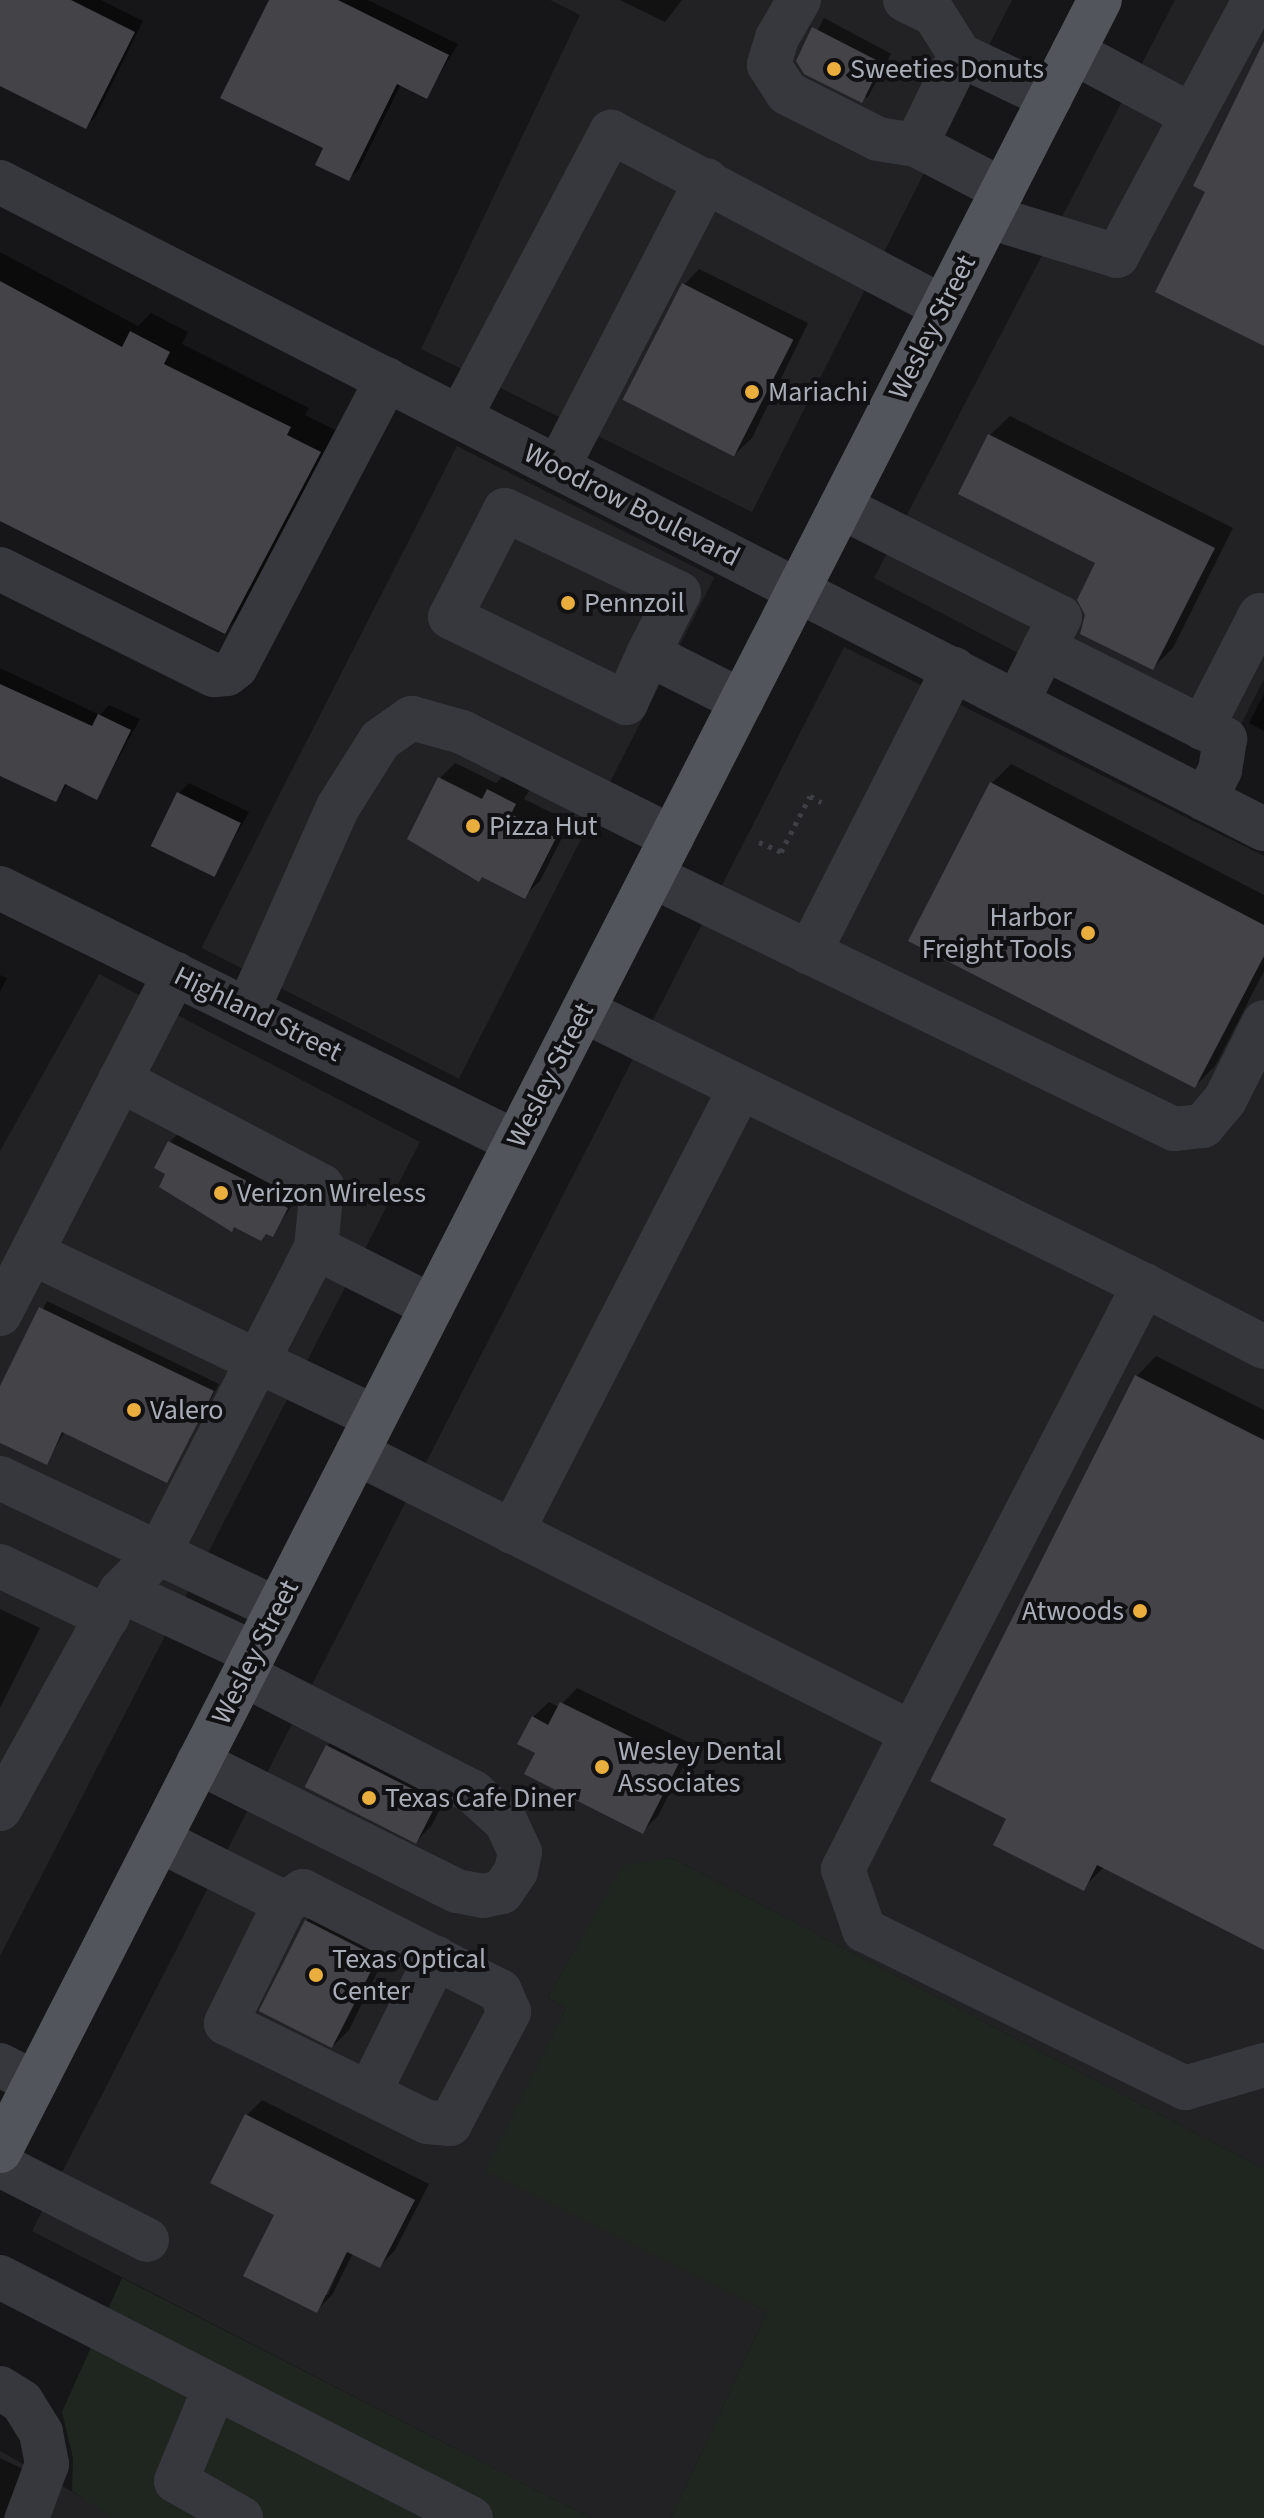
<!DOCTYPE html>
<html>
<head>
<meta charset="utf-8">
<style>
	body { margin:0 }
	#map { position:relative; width:1264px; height:2518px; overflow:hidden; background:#161618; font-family:"Source Sans 3",sans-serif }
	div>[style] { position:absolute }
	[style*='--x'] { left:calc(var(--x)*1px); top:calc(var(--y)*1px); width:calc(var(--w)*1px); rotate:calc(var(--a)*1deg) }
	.built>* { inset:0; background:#222225; transform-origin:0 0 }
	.green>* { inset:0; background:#1e261f }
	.shadow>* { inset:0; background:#0007; transform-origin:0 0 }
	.building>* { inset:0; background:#434348; transform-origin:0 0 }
	.path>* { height:5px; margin-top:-2.5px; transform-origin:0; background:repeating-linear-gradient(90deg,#3d3f44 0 4px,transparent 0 10px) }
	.minor>* { height:44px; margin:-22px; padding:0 22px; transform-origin:22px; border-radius:22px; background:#37383d }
	.major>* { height:44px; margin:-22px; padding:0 22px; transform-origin:22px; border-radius:22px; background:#53555c }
	.dots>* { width:22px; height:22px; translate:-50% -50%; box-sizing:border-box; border:4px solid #111113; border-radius:50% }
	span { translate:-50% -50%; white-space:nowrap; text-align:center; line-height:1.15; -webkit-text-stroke:8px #111113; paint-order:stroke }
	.poi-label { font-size:28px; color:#a9adb7 }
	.left { translate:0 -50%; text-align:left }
	.right { translate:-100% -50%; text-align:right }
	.street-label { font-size:28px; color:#a9adb7 }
</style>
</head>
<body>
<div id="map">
	<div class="built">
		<i style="clip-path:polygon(550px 0,1012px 0,752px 512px,421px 349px,580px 15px)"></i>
		<i style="clip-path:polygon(1175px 0,1264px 0,1264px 679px,1223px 760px,874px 578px)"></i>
		<i style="left:457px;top:446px;width:289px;height:563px;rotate:27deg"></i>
		<i style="clip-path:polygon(844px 647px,1264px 856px,1264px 2169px,672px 1858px,623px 1866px,548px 1997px,566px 2008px,486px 2170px,767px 2312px,671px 2518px,591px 2518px,32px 2231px)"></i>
		<i style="clip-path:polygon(99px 974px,420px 1142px,0 1956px,0 1151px)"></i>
		<i style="clip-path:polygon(0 2451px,115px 2516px,114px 2518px,0 2518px)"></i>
	</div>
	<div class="green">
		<i style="clip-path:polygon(672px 1858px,1264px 2169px,1264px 2518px,671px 2518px,767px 2312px,485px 2171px,566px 2008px,548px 1997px,623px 1865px)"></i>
		<i style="clip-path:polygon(122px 2278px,591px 2518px,114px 2518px,72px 2491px,73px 2458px,62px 2412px)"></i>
	</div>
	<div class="shadow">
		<i style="clip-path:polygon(0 0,101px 0,143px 21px,96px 116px,86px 126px,0 83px)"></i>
		<i style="clip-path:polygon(271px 0,368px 0,458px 44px,427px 96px,401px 84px,359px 169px,348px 179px,326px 147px)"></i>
		<i style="clip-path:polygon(620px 0,682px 0,665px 22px)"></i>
		<i style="left:824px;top:18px;width:76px;height:50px;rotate:28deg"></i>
		<i style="clip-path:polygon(0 252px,138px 326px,151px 313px,188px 332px,182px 344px,309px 408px,305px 415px,339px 432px,244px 612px,224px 632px,0 519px)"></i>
		<i style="clip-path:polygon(699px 269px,808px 323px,752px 438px,736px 453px,684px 285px)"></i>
		<i style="clip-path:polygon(1010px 416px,1233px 528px,1173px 648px,1153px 668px,1098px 562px,990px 435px)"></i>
		<i style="clip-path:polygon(0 668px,100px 715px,109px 705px,140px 719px,97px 797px,68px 784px,55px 800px,0 763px)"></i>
		<i style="clip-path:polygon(1264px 694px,1264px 731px,1249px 723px)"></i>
		<i style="clip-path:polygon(455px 763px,496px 783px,504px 775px,530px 789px,524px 799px,570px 822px,540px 881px,524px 896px,440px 778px)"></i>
		<i style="clip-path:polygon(1011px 764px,1264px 895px,1264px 971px,1215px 1066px,1195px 1086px,991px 784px)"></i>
		<i style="clip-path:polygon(189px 783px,249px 812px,214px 874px,179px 793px)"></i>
		<i style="clip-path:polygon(0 975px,7px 978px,0 992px)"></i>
		<i style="clip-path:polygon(180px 1132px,291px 1188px,289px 1194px,297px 1198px,272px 1235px,235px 1225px,231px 1229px,192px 1208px,195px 1203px,168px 1174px,170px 1142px)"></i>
		<i style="clip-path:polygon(47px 1301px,219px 1384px,166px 1481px,65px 1431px,46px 1463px,0 1440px,0 1391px)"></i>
		<i style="clip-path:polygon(1156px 1356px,1264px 1410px,1264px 1948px,1104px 1867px,1083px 1888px,1008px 1819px,1137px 1376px)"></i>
		<i style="clip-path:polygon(0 1609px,40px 1628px,0 1708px)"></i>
		<i style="clip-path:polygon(577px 1688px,694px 1745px,658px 1816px,642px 1832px,537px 1752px,533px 1717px,549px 1702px,559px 1707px)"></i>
		<i style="clip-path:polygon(343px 1731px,451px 1786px,432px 1825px,417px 1841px,327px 1746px)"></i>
		<i style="clip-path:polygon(322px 1906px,392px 1942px,349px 2030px,334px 2045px,306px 1921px)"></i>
		<i style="clip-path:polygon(evenodd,262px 2100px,429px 2184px,395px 2250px,380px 2266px,353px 2253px,332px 2295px,317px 2310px,277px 2214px,247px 2115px,262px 2100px,350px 2243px,328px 2295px,324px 2295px,350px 2243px)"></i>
		<i style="clip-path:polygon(0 2458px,23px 2469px,3px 2518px,0 2518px)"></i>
	</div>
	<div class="building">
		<i style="clip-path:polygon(0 0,71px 0,135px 32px,86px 129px,0 86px)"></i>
		<i style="clip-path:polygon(269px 0,338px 0,449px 55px,427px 99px,397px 84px,349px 181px,315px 165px,323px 148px,220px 98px)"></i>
		<i style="clip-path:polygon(812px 27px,882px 63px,862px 103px,804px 74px,796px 61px)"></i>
		<i style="clip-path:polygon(1264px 41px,1264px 346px,1155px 292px,1205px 192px,1193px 186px)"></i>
		<i style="clip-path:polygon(0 281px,122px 347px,130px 331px,170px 352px,164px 364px,291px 427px,287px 435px,321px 452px,225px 634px,0 521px)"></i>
		<i style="left:682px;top:283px;width:125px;height:131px;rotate:27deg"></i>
		<i style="clip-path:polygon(988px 434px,1215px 548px,1153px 670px,1080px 634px,1085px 615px,1077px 600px,1095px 563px,958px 494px)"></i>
		<i style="clip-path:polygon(0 684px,92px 726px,98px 714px,131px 730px,97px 800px,65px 784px,56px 802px,0 776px)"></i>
		<i style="clip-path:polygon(438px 777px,482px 799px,487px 789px,516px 804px,511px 814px,556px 838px,525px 899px,482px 877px,479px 882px,407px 839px)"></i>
		<i style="clip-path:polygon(990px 782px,1264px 925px,1264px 956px,1195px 1088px,908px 941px)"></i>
		<i style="left:177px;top:792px;width:71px;height:60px;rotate:26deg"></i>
		<i style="clip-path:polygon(168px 1141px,283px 1199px,280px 1204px,288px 1208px,273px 1237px,266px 1234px,261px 1241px,234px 1227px,232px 1232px,159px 1187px,165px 1174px,154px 1168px)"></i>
		<i style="clip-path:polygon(39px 1307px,214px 1391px,167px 1483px,62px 1432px,47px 1465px,0 1443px,0 1386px)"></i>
		<i style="clip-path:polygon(1135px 1375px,1264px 1440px,1264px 1950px,1097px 1865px,1084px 1891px,993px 1845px,1006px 1819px,930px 1781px)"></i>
		<i style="clip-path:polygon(560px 1702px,680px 1761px,643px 1834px,524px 1774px,535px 1753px,517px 1744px,532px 1716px,548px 1725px)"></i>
		<i style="left:326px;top:1745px;width:125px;height:47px;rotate:27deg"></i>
		<i style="left:305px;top:1920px;width:82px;height:102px;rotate:27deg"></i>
		<i style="clip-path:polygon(245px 2114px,415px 2200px,380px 2268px,347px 2252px,317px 2313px,243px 2276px,274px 2215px,210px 2183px)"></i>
	</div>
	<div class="path">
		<i style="--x:759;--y:842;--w:24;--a:24"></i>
		<i style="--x:781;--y:852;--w:63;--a:-62.6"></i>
		<i style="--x:810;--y:796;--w:13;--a:29"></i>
	</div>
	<div class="minor">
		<i style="--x:799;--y:0;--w:44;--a:120.1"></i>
		<i style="--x:777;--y:38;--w:28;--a:107"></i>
		<i style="--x:769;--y:65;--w:33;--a:57"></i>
		<i style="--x:787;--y:93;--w:102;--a:26.8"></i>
		<i style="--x:878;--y:139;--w:38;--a:9"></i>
		<i style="--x:916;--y:145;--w:98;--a:27.3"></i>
		<i style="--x:905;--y:0;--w:32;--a:26"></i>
		<i style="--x:934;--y:14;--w:49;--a:57.6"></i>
		<i style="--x:960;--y:55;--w:100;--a:25.5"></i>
		<i style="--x:1073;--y:52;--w:134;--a:28.1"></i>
		<i style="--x:916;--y:145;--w:100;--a:-63.9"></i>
		<i style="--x:0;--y:182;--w:1420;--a:27.11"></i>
		<i style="--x:989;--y:217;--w:134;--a:16.9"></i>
		<i style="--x:1117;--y:256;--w:290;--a:-61.8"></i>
		<i style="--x:460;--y:417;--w:323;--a:-62.1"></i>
		<i style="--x:611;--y:132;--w:375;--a:27.8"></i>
		<i style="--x:558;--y:467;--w:323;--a:-62.6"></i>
		<i style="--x:841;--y:507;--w:245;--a:26.7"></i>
		<i style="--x:1060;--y:617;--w:95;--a:116.8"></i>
		<i style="--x:0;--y:569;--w:239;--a:26.4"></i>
		<i style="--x:214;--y:675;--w:13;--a:-4"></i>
		<i style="--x:227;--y:674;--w:11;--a:-38"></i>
		<i style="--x:236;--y:667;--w:325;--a:-62.3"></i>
		<i style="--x:1044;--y:648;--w:203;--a:26.7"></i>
		<i style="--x:1225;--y:739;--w:31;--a:99"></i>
		<i style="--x:1220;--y:770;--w:33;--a:117"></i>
		<i style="--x:648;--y:654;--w:68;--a:-63.1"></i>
		<i style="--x:679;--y:593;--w:193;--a:-154.5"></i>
		<i style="--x:505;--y:510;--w:120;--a:117.2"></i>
		<i style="--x:450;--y:617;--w:196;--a:26"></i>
		<i style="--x:626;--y:703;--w:54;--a:-65.8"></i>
		<i style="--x:648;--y:654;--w:105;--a:26.6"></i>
		<i style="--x:1202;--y:728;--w:127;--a:-62.8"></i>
		<i style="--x:652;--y:876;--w:580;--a:25.86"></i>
		<i style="--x:1174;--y:1129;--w:29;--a:-6"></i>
		<i style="--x:1203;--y:1126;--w:34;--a:-50"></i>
		<i style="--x:1225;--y:1100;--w:87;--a:-63.4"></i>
		<i style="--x:0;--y:888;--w:575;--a:26.21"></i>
		<i style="--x:809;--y:953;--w:319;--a:-63"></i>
		<i style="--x:248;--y:1009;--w:221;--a:-66"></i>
		<i style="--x:338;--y:807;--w:79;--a:-57.9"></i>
		<i style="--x:380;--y:740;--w:39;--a:-35"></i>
		<i style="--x:412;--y:718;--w:52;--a:15.6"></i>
		<i style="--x:462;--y:732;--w:235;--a:26.6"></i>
		<i style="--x:120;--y:1080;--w:228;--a:27.7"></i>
		<i style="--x:322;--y:1186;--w:62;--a:95.5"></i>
		<i style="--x:32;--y:1253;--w:380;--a:25.6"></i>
		<i style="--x:1144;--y:1285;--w:135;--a:27.3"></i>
		<i style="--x:0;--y:1314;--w:383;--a:-62.8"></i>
		<i style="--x:357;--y:1453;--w:622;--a:26.77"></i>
		<i style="--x:912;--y:1733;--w:505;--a:-62.62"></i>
		<i style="--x:1144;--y:1285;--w:623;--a:-153.93"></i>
		<i style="--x:0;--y:1478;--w:306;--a:25.3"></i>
		<i style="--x:512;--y:1532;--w:499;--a:-62.8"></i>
		<i style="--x:0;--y:1566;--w:119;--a:25.5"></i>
		<i style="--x:121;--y:1591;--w:54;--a:-45"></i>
		<i style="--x:159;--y:1553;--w:343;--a:-62.8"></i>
		<i style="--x:316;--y:1248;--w:130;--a:26.6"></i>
		<i style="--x:912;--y:1733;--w:153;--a:116.9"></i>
		<i style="--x:843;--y:1869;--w:65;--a:71"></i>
		<i style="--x:864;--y:1930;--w:358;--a:26.2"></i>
		<i style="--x:1185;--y:2088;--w:82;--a:-16.2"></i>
		<i style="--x:198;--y:1762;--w:289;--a:26.5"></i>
		<i style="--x:457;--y:1891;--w:26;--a:11"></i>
		<i style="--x:483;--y:1896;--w:19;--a:-12"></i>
		<i style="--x:502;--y:1892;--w:25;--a:-56"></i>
		<i style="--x:516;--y:1871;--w:19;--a:-78"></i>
		<i style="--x:520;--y:1852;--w:33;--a:-115"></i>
		<i style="--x:506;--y:1822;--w:45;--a:-137.7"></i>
		<i style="--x:473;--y:1792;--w:257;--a:-152.9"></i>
		<i style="--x:0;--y:1809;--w:249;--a:-61"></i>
		<i style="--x:121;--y:1591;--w:147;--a:25"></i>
		<i style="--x:159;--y:1840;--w:141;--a:26.6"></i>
		<i style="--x:285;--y:1903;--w:134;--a:116.2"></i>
		<i style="--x:226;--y:2023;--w:224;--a:26.2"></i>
		<i style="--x:427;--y:2122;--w:23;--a:5"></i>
		<i style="--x:450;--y:2124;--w:127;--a:-62.2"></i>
		<i style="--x:509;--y:2012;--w:23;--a:-113"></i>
		<i style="--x:500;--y:1991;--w:221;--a:-153.1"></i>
		<i style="--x:303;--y:1891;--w:22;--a:146"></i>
		<i style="--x:0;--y:2065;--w:39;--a:27"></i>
		<i style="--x:369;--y:2093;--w:151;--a:-63.6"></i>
		<i style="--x:0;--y:2165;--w:165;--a:27"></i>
		<i style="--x:0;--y:2277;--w:529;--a:27.1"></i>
		<i style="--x:215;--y:2387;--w:102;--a:112.5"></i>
		<i style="--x:176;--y:2481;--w:75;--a:29.6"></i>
		<i style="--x:0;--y:2388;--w:26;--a:32"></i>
		<i style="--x:22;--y:2402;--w:36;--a:58"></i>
		<i style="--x:41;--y:2433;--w:32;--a:79"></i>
		<i style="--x:47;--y:2464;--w:58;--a:110.3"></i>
	</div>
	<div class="major">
		<i style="--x:0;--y:2151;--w:2416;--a:-62.92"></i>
	</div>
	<div class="dots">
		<i style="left:834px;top:69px;background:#e9ae3d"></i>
		<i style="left:752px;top:392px;background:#e9ae3d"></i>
		<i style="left:568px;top:603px;background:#e9ae3d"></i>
		<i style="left:473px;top:826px;background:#e9ae3d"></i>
		<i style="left:1088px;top:933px;background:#e9ae3d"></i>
		<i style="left:221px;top:1193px;background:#e9ae3d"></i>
		<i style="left:134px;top:1410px;background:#e9ae3d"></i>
		<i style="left:1140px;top:1611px;background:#e9ae3d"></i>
		<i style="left:602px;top:1767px;background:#e9ae3d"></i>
		<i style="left:369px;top:1798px;background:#e9ae3d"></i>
		<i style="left:316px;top:1975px;background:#e9ae3d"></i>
	</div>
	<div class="poi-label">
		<span class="left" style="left:850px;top:69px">Sweeties Donuts</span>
		<span class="left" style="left:768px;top:392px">Mariachi</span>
		<span class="left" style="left:584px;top:603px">Pennzoil</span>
		<span class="left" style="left:489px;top:826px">Pizza Hut</span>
		<span class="right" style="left:1072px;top:933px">Harbor<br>Freight Tools</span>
		<span class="left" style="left:237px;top:1193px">Verizon Wireless</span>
		<span class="left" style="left:150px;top:1410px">Valero</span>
		<span class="right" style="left:1124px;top:1611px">Atwoods</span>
		<span class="left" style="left:618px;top:1767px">Wesley Dental<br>Associates</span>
		<span class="left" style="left:385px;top:1798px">Texas Cafe Diner</span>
		<span class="left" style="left:332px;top:1975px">Texas Optical<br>Center</span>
	</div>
	<div class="street-label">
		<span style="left:932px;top:327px;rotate:-63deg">Wesley Street</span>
		<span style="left:632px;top:505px;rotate:27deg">Woodrow Boulevard</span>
		<span style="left:258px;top:1014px;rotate:26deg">Highland Street</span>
		<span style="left:550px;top:1075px;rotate:-63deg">Wesley Street</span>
		<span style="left:255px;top:1652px;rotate:-63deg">Wesley Street</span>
	</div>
</div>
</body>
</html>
